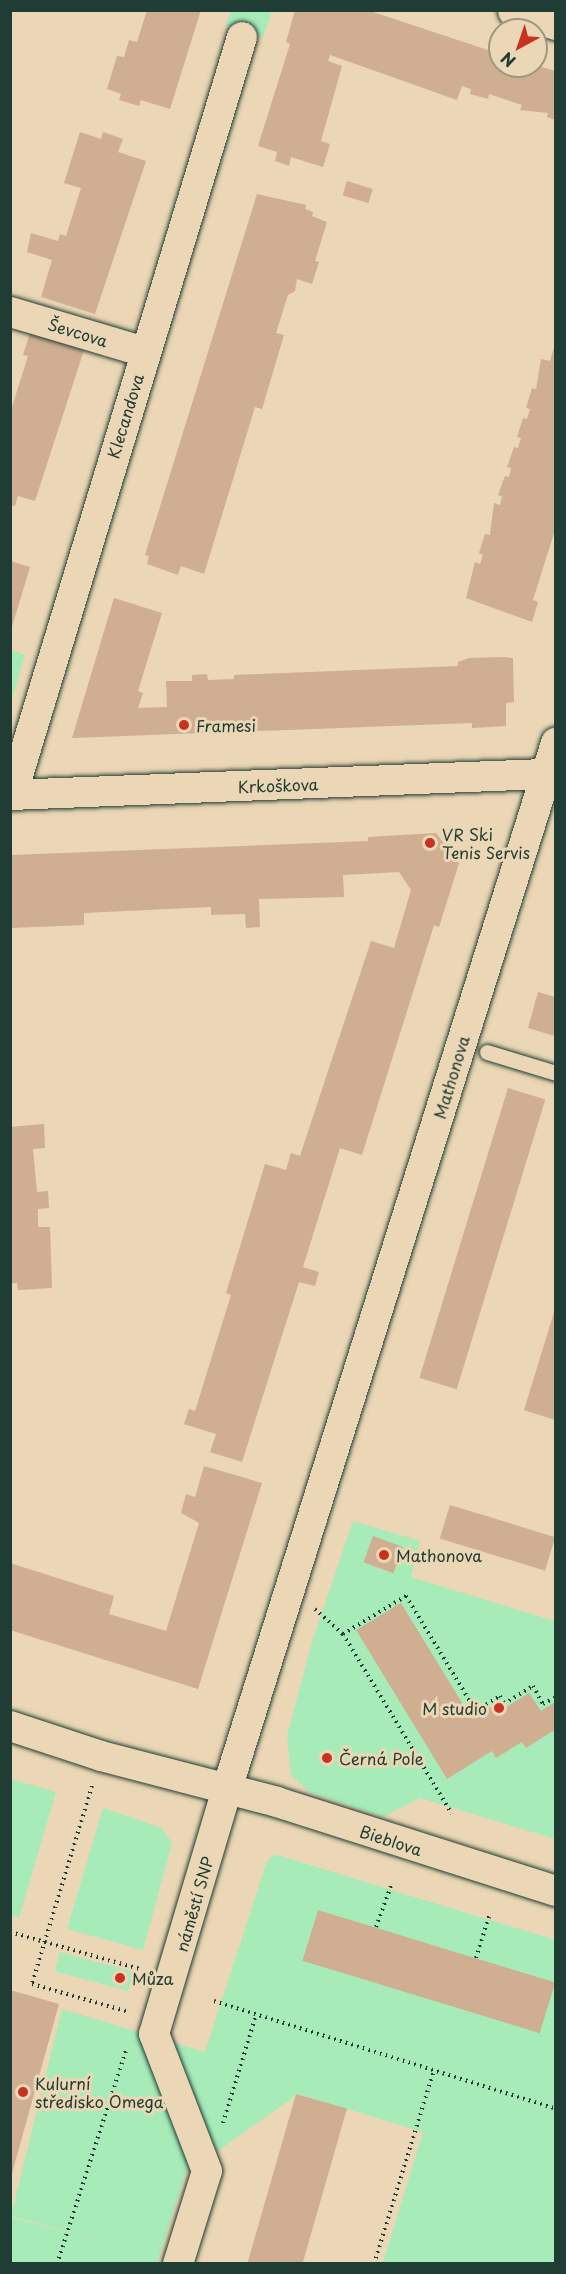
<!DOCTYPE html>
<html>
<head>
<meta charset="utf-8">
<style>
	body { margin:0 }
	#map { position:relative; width:566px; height:2274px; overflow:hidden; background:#ebd6b5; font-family:"Playpen Sans",sans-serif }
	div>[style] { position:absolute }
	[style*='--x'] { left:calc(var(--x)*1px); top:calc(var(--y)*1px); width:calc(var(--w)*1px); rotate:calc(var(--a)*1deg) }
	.green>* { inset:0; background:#a7ecb8; transform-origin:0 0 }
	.building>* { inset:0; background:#cfae92; transform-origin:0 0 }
	.path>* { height:4px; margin-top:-2px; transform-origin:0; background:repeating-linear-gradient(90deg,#1f3d34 0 1.5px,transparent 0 6px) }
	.roads { filter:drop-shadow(0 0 2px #1f3d34) drop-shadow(0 0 2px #1f3d34) }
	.service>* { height:15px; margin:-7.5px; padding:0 7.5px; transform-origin:7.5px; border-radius:7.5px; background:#ebd6b5 }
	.minor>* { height:30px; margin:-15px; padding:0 15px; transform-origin:15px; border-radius:15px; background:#ebd6b5 }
	.secondary>* { height:33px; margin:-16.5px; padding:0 16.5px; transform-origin:16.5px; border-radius:16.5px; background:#ebd6b5 }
	.dots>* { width:16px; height:16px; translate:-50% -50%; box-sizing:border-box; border:3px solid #ebd6b5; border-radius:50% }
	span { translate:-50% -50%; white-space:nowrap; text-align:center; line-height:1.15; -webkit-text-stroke:6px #ebd6b5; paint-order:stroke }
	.street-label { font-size:16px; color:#1f3d34 }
	.poi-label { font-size:16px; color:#1f3d34 }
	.left { translate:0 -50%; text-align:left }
	.right { translate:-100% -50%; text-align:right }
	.frame { position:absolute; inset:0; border:12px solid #1f3d34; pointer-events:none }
	.north { position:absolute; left:488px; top:18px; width:60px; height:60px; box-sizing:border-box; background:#ebd6b5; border:2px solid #999981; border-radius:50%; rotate:220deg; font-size:16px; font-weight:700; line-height:24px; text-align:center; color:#1f3d34 }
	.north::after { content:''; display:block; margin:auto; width:21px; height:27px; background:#c8321e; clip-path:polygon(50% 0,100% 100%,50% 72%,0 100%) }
</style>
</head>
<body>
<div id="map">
	<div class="green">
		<i style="clip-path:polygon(231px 11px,272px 11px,263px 37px,226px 25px)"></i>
		<i style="clip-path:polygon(11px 650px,25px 655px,11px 702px,10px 650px)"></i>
		<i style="clip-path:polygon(353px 1521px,420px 1541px,411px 1577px,555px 1621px,555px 1839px,420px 1798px,383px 1817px,309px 1792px,291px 1775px,287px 1736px,312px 1642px)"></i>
		<i style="clip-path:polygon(11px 1779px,56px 1792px,19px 1918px,11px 1915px)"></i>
		<i style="clip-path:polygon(103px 1808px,162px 1828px,172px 1843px,143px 1950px,67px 1929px)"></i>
		<i style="clip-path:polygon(274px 1854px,555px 1940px,555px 2263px,383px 2263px,423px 2132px,298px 2094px,185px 2174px,157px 2263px,11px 2263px,10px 2217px,119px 2246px,11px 2216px,62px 2009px,205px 2052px,267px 1861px)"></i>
		<i style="left:60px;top:1952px;width:76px;height:20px;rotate:15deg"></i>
	</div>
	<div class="building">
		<i style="clip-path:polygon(147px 10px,201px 10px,170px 109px,141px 100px,139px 106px,119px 100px,121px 94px,107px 89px,117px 56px,124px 57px,129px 40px,137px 42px)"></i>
		<i style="clip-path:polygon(295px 10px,367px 10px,500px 54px,500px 66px,536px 65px,555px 71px,555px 120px,547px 117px,548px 113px,520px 110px,522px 105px,489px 94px,488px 99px,470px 94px,471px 89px,462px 86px,457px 100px,330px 55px,328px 61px,342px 66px,321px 141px,330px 144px,323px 167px,291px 157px,289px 166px,275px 161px,277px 152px,258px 146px,290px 44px,286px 42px)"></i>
		<i style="clip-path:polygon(80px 132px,101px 139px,103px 132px,123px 139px,118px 152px,146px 161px,95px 314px,41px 297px,52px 260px,27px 252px,31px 233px,58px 241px,60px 234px,66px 236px,81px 188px,64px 183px)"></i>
		<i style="left:347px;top:181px;width:27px;height:15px;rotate:17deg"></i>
		<i style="clip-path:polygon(257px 194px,306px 205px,305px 209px,313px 212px,312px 216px,327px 222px,315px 261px,319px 262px,312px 284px,297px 279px,295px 291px,288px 295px,276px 333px,284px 335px,262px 409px,255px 407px,204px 574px,181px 566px,178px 575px,147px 564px,149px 556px,145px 555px)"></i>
		<i style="clip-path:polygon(30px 333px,84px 350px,35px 501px,18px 496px,15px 506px,10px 505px,10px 413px,28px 356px,23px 355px)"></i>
		<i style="clip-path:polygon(555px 344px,555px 530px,533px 600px,538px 602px,532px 622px,466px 598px,475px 562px,480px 564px,483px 555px,479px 553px,485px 534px,490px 535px,494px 503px,500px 505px,502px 496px,498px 495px,505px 476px,509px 477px,511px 468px,507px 467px,514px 447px,518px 448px,521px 438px,517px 437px,523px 418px,527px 419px,530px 409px,526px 408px,532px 388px,536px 389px,541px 359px,550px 361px)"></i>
		<i style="clip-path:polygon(10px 561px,30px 567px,11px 630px,10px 630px)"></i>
		<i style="clip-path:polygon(114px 598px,162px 613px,138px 691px,143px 693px,138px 708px,167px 707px,166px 681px,192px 681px,192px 675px,207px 674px,208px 680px,234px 679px,234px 675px,458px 666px,458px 662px,469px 658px,504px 657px,513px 658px,514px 702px,506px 703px,506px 726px,472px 728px,472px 723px,72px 738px)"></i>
		<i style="clip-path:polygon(436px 833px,459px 863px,439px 927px,434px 925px,362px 1155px,340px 1148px,303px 1267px,319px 1272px,315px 1286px,299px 1282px,242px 1462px,210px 1452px,216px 1434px,184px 1424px,189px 1409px,195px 1411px,231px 1295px,226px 1293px,265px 1164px,286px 1170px,291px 1153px,300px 1156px,371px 941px,394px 948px,411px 890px,399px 872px,343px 875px,344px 897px,259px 899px,260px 927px,246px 928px,245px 914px,211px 915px,211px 907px,84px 913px,84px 925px,10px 928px,10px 855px,368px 841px,368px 837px)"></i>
		<i style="clip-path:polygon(538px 992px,555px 997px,555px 1036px,528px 1028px)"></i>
		<i style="left:508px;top:1088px;width:39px;height:303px;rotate:17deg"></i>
		<i style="clip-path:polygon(44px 1124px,45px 1148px,33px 1149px,35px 1171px,37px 1192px,48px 1191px,49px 1208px,38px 1209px,38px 1227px,50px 1227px,52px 1288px,18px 1290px,17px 1283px,10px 1283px,10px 1127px)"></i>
		<i style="clip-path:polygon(555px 1309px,555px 1420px,524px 1410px)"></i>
		<i style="clip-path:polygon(204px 1466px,262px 1483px,198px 1689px,10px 1630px,10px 1563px,114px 1596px,109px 1614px,166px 1631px,199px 1523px,181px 1513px,186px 1494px,195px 1497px)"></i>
		<i style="left:450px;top:1505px;width:110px;height:35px;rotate:17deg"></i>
		<i style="left:373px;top:1536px;width:32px;height:28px;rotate:20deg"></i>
		<i style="clip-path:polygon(401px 1603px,472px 1719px,499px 1702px,503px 1709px,529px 1693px,541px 1711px,555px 1702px,555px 1734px,553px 1731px,526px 1748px,522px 1742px,496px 1758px,492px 1751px,447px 1779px,356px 1630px)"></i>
		<i style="left:318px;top:1910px;width:248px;height:53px;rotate:17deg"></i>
		<i style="clip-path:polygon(10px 1990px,59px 2004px,11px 2177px,10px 2177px)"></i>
		<i style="left:296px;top:2094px;width:53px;height:177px;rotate:16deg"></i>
	</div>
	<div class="path">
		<i style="--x:315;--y:1609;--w:38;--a:42"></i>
		<i style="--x:343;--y:1634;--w:210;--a:58.8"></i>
		<i style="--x:343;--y:1634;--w:74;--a:-31.1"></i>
		<i style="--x:406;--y:1596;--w:135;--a:58.7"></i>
		<i style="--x:476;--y:1711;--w:28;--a:-32"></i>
		<i style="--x:500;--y:1696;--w:9;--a:63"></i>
		<i style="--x:504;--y:1704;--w:34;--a:-32"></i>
		<i style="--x:533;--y:1686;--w:21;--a:61"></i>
		<i style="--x:543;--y:1704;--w:15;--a:-28"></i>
		<i style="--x:92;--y:1786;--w:207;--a:106.9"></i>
		<i style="--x:32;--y:1984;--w:101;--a:16.1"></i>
		<i style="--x:376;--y:1927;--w:47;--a:-70"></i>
		<i style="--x:10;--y:1932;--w:135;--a:15.9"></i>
		<i style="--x:476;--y:1958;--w:47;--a:-72.7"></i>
		<i style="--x:214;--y:2001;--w:359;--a:17.5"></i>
		<i style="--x:223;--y:2123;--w:113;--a:-73"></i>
		<i style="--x:57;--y:2264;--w:225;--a:-72.1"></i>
		<i style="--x:374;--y:2264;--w:203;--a:-72.8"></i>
	</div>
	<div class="roads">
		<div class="service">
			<i style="--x:487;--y:1052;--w:72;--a:16.9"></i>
		</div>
		<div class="minor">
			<i style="--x:10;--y:312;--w:141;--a:16.5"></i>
			<i style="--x:10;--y:795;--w:535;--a:-2.25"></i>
			<i style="--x:12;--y:795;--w:792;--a:-73.12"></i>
			<i style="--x:10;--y:1726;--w:96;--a:18.2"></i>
			<i style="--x:101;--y:1756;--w:182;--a:14.6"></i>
			<i style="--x:277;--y:1802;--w:293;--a:17.7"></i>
			<i style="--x:178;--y:2264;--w:97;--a:-72.7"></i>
			<i style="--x:207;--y:2171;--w:147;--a:-111.1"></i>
			<i style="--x:154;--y:2034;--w:256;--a:-73.4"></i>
			<i style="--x:227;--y:1789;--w:1097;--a:-72.54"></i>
		</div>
		<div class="secondary">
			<i style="--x:514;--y:10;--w:44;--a:17.2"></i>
		</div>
	</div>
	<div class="dots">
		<i style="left:184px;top:725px;background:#c8321e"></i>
		<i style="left:430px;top:843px;background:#c8321e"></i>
		<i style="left:384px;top:1555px;background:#c8321e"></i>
		<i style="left:499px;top:1708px;background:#c8321e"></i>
		<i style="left:327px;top:1758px;background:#c8321e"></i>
		<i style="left:120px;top:1978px;background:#c8321e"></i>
		<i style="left:23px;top:2092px;background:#c8321e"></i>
	</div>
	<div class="street-label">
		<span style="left:78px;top:332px;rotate:17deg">Ševcova</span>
		<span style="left:125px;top:416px;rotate:-73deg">Klecandova</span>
		<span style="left:278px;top:785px;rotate:-2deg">Krkoškova</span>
		<span style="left:451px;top:1077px;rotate:-73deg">Mathonova</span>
		<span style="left:391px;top:1840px;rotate:18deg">Bieblova</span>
		<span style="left:194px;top:1904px;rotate:-74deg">náměstí SNP</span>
	</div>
	<div class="poi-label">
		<span class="left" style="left:196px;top:725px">Framesi</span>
		<span class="left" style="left:442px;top:843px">VR Ski<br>Tenis Servis</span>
		<span class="left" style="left:396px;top:1555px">Mathonova</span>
		<span class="right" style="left:487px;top:1708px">M studio</span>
		<span class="left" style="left:339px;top:1758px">Černá Pole</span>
		<span class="left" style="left:132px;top:1978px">Můza</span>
		<span class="left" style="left:35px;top:2092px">Kulurní<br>středisko Omega</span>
	</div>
	<div class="frame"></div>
	<div class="north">N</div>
</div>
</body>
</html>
